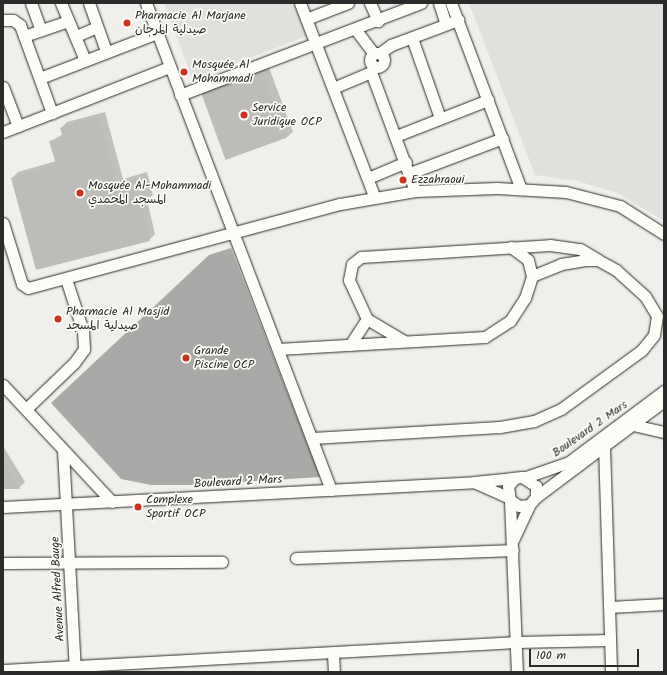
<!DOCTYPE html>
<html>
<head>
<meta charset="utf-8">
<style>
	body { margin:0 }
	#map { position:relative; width:667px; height:675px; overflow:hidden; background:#f0efeb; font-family:Kalam,"Playpen Sans Arabic",sans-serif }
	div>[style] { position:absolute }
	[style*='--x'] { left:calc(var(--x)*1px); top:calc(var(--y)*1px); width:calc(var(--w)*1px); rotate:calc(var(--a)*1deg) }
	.built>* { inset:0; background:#e1e0dc }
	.water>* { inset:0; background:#aaa9a7 }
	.shadow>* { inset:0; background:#0003 }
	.building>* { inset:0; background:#bdbcb8; transform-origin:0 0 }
	.roads { filter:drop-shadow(0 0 1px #2b2b2b) drop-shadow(0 0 1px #2b2b2b) }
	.minor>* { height:11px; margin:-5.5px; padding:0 5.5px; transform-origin:5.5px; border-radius:5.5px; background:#fdfcf7 }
	.minor>.ring { margin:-5.5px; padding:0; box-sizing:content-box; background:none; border:11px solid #fdfcf7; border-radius:50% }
	.dots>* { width:11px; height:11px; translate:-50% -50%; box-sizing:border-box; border:2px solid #fdfcf7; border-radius:50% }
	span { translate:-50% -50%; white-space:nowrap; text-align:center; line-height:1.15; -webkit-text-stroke:3.5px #fdfcf7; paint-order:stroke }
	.poi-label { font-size:12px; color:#2b2b2b }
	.left { translate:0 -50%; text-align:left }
	.street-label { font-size:12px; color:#2b2b2b }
	.frame { position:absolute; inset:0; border:4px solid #2b2b2b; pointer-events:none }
	.scale { position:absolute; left:529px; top:649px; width:110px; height:18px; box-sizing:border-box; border:2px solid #2b2b2b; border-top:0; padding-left:5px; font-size:12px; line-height:14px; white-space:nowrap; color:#2b2b2b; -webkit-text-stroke:3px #fdfcf7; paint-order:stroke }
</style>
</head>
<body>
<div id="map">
	<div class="built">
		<i style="clip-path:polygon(164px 3px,294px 3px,307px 36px,193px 80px)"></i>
		<i style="clip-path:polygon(469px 3px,664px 3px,664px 221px,617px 193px,578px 181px,535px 175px)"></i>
	</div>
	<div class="water">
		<i style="clip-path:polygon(231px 248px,320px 477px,194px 485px,151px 485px,121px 479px,51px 403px,209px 255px)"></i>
	</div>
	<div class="shadow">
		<i style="clip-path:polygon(268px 65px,293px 132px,287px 137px,227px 159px,202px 93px)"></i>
		<i style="clip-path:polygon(105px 112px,123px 179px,147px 172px,153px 195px,147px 200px,155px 234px,149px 240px,12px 178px,18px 172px,56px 161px,51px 141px,63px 134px,61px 128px,67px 122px)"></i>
		<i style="clip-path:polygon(3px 446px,25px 482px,19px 488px,3px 488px)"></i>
	</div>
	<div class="building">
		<i style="left:262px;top:70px;width:72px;height:65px;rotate:70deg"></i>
		<i style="clip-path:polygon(99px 117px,117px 184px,141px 178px,147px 201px,141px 204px,150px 241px,36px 270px,11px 178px,56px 164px,49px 141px,63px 137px,60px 128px)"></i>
		<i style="clip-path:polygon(3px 461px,20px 489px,3px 489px)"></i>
	</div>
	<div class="roads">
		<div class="minor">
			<i style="--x:31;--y:3;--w:29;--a:70"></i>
			<i style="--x:61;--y:3;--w:62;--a:67.2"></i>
			<i style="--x:89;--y:3;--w:51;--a:70.5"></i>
			<i style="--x:146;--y:3;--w:521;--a:69.2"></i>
			<i style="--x:300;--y:3;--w:207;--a:69"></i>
			<i style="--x:370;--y:3;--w:20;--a:66"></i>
			<i style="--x:439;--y:3;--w:22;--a:72"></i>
			<i style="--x:451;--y:3;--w:199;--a:69.4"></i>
			<i style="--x:306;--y:19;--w:45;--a:-20.9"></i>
			<i style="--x:3;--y:20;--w:10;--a:0"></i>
			<i style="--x:13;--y:20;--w:9;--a:36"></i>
			<i style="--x:20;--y:25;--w:94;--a:70"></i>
			<i style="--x:356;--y:30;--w:30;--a:53"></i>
			<i style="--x:24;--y:36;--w:46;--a:-18.8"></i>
			<i style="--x:76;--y:36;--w:23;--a:-23"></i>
			<i style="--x:412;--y:38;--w:85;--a:70.7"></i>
			<i class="ring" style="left:370px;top:53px;width:3px;height:3px"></i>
			<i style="--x:380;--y:53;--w:14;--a:-36"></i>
			<i style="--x:391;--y:45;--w:72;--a:-20.5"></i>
			<i style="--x:374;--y:66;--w:7;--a:117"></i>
			<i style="--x:371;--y:72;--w:127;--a:69.7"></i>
			<i style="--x:40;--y:78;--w:125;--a:-21"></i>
			<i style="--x:3;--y:87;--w:42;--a:69"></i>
			<i style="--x:333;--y:88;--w:41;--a:-22.8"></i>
			<i style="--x:180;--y:95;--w:258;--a:-20.9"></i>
			<i style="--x:3;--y:132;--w:179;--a:-21.3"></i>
			<i style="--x:396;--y:136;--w:99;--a:-21.4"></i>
			<i style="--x:410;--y:173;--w:99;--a:-20.6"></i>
			<i style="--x:368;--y:178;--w:41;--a:-22.8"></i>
			<i style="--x:3;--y:223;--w:64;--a:72.7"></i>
			<i style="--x:22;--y:284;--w:7;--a:34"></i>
			<i style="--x:28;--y:288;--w:323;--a:-15.1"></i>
			<i style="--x:340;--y:204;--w:76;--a:-9.8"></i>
			<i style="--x:415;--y:191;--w:82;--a:-2.1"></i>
			<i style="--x:497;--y:188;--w:69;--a:3.3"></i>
			<i style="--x:566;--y:192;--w:56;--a:14.5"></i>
			<i style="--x:620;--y:206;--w:52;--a:32.5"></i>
			<i style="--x:511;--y:247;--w:21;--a:37"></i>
			<i style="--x:528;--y:260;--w:16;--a:76"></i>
			<i style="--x:367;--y:319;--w:43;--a:30.7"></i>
			<i style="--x:350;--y:345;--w:31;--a:-57"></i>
			<i style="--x:367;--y:319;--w:43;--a:-114.8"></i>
			<i style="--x:349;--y:280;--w:16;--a:-79"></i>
			<i style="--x:352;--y:264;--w:11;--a:-38"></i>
			<i style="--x:361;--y:257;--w:189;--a:-3.6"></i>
			<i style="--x:550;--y:245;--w:30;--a:8"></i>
			<i style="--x:580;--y:249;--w:21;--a:31"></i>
			<i style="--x:278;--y:349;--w:207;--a:-3.3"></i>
			<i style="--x:485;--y:337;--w:30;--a:-33"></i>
			<i style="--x:510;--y:321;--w:27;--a:-57"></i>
			<i style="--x:525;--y:298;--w:23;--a:-72"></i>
			<i style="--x:532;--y:276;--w:31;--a:-22"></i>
			<i style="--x:561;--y:264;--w:26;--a:-9"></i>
			<i style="--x:587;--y:260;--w:11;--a:0"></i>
			<i style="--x:598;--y:260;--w:21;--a:29"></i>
			<i style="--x:616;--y:270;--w:39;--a:42"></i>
			<i style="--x:645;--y:296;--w:23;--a:59"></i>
			<i style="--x:657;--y:316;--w:19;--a:99"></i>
			<i style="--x:654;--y:335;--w:19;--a:129"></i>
			<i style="--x:642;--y:350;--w:100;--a:143.9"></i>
			<i style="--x:561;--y:409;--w:30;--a:156"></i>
			<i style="--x:534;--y:421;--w:36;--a:170"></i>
			<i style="--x:499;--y:427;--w:187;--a:176.6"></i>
			<i style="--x:3;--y:385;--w:160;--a:47"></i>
			<i style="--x:26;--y:409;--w:66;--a:-43.8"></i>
			<i style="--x:74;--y:363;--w:17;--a:-54"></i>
			<i style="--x:84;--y:349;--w:18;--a:-93"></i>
			<i style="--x:83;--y:331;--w:55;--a:-108.1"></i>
			<i style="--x:633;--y:425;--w:32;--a:13"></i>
			<i style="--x:604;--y:446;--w:226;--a:88.2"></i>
			<i style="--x:63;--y:450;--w:222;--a:86.9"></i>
			<i style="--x:526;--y:477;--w:46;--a:-19.2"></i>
			<i style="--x:569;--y:462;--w:119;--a:-36.8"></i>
			<i style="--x:476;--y:483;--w:35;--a:24"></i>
			<i style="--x:536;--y:497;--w:160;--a:-36.9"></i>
			<i style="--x:510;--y:500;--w:172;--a:87.7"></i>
			<i style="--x:3;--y:507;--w:472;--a:-3"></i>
			<i style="--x:474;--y:482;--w:48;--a:-5.9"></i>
			<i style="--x:522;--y:477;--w:17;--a:33"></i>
			<i style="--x:536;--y:486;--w:11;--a:90"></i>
			<i style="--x:536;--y:497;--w:11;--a:131"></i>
			<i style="--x:529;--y:505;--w:10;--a:174"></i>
			<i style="--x:519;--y:506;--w:11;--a:-146"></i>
			<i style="--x:510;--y:500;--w:14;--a:-98"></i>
			<i style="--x:508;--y:486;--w:11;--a:-49"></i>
			<i style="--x:513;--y:540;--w:38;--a:-65"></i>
			<i style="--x:296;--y:558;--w:217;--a:-2.1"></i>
			<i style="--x:3;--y:563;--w:219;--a:-0.3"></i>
			<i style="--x:610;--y:607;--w:54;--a:-3.2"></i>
			<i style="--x:333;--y:654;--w:18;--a:87"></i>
			<i style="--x:3;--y:670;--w:514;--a:-3.12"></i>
			<i style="--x:516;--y:642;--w:94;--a:-1.2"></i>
		</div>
	</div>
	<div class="dots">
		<i style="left:127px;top:23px;background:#c8321e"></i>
		<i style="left:184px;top:72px;background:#c8321e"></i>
		<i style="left:244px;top:115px;background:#c8321e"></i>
		<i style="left:403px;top:180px;background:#c8321e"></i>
		<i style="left:80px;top:193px;background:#c8321e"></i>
		<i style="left:58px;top:319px;background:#c8321e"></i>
		<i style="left:186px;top:358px;background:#c8321e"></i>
		<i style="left:138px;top:507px;background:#c8321e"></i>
	</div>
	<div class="poi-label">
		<span class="left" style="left:135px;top:23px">Pharmacie Al Marjane<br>صيدلية المرجان</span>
		<span class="left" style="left:192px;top:72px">Mosquée Al<br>Mohammadi</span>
		<span class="left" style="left:252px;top:115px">Service<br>Juridique OCP</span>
		<span class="left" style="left:411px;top:180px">Ezzahraoui</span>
		<span class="left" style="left:88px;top:193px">Mosquée Al-Mohammadi<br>المسجد المحمدي</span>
		<span class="left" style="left:66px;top:319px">Pharmacie Al Masjid<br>صيدلية المسجد</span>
		<span class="left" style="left:194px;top:358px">Grande<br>Piscine OCP</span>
		<span class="left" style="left:146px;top:507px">Complexe<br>Sportif OCP</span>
	</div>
	<div class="street-label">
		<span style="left:590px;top:429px;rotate:-35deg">Boulevard 2 Mars</span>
		<span style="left:238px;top:482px;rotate:-3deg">Boulevard 2 Mars</span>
		<span style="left:58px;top:589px;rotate:-93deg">Avenue Alfred Bauge</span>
	</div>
	<div class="frame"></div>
	<div class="scale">100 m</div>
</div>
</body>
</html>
